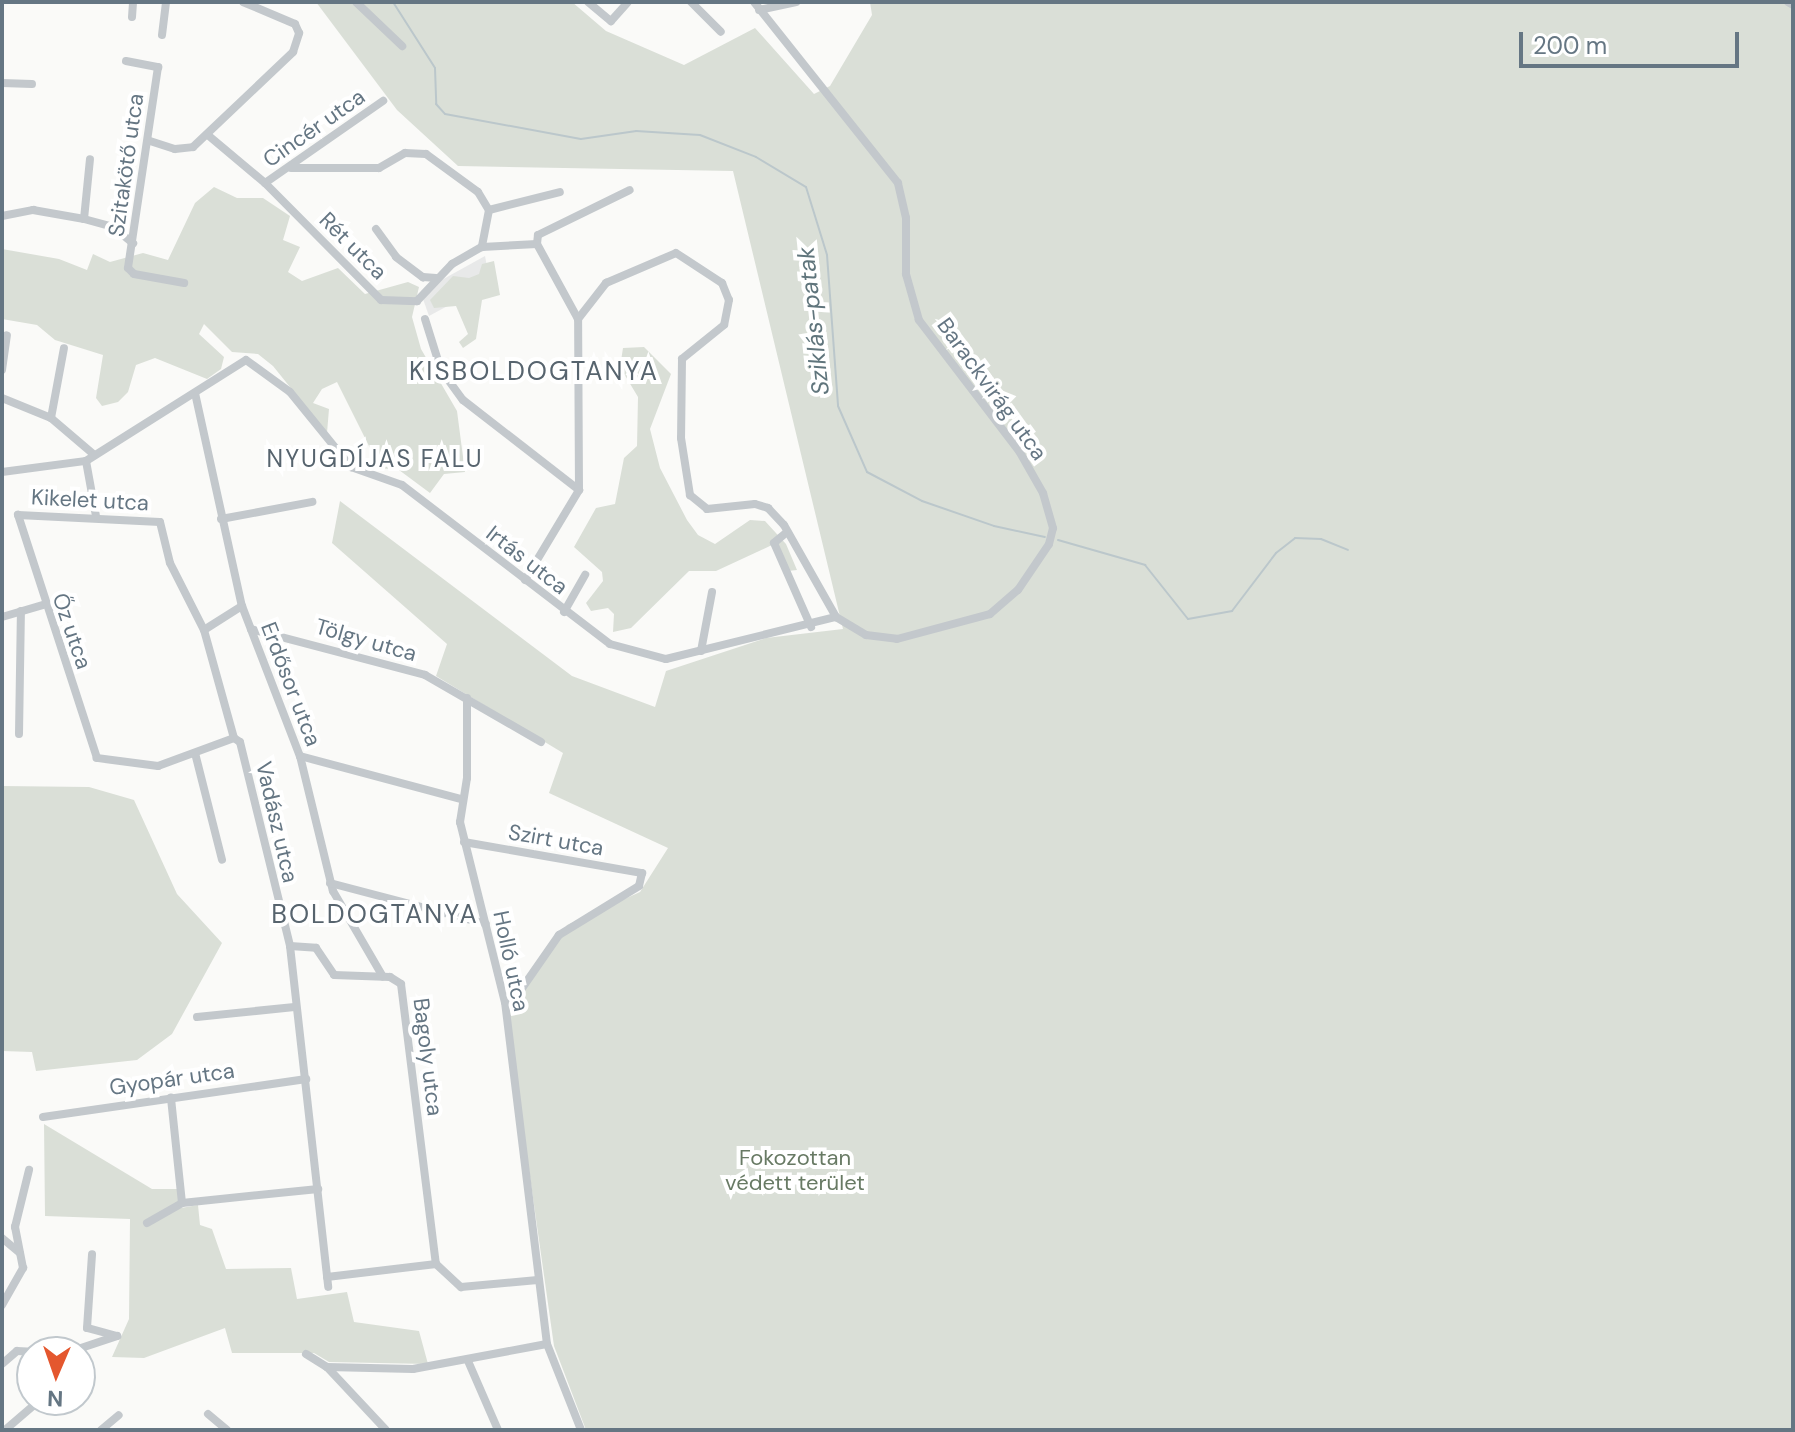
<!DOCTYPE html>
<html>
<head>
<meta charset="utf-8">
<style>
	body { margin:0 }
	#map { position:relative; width:1795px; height:1432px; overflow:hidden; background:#fafaf8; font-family:"DM Sans",sans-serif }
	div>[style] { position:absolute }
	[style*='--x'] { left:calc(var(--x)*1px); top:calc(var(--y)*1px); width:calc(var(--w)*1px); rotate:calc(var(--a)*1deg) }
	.built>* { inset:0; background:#e8e9e9 }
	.green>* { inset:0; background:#dadfd7 }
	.stream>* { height:2px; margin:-1px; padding:0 1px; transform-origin:1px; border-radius:1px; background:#bbc7cb }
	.street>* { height:8px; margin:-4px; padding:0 4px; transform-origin:4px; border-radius:4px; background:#c3c8cc }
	span { translate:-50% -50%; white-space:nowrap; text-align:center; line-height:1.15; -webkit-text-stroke:8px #fff; paint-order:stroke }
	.street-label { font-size:22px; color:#657683 }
	.park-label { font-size:22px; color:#687a64 }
	.water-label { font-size:24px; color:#60757c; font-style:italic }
	.neighbourhood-label { font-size:24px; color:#57646e; letter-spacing:2px }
	.quarter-label { font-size:26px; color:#57646e; letter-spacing:2px }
	.frame { position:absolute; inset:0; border:4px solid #657683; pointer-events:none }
	.north { position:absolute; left:16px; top:1336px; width:80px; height:80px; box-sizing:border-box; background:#fff; border:2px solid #c1c8cd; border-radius:50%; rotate:182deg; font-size:22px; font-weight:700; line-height:32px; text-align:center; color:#657683 }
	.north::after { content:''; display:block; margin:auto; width:28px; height:36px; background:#e4572e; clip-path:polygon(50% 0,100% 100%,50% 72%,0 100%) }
	.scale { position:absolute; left:1519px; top:32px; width:220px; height:36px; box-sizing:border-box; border:4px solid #657683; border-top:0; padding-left:10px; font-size:24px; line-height:28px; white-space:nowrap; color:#657683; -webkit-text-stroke:6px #fff; paint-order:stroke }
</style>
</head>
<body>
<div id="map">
	<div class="built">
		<i style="clip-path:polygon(485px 256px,490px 283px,429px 316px,423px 299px,438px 282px)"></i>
	</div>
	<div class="green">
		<i style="clip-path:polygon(316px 2px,572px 2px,606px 31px,684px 65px,755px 28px,814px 94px,830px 86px,872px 15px,870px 2px,1793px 2px,1793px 1430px,586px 1430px,554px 1346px,507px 1014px,567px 925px,640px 892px,668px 848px,549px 793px,563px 753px,436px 676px,447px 644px,332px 543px,340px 501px,572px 676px,655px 707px,666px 671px,766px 638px,843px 629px,733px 171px,458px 166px,397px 110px)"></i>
		<i style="clip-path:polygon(214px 187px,237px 198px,263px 198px,290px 216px,283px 240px,300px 247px,288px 272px,302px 281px,338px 268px,365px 294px,408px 282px,419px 287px,412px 317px,421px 349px,457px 411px,465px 472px,444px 474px,430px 493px,399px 470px,380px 468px,337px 382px,322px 389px,313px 403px,329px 409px,327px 433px,273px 366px,258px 354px,232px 352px,204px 324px,199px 334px,224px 357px,221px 369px,207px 379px,155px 358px,136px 365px,128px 392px,118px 402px,102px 406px,96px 398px,103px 355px,55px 340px,37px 325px,2px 319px,2px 249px,59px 259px,87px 270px,93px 254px,110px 262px,143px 253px,168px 260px,195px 203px)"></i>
		<i style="clip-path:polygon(494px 261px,500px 295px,482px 300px,476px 339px,463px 348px,459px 342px,468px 334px,456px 306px,434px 308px,430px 300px,453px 276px,469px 278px,479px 274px,482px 264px)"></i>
		<i style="clip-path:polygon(644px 347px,671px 374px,650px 429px,660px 468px,687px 520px,698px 535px,715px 544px,750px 520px,765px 521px,786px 544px,797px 570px,788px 571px,772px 545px,716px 571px,689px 571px,631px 628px,613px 632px,614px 614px,608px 608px,591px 611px,586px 603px,603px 581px,602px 572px,574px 547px,596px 508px,615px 504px,624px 458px,637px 446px,638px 397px,620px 367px,623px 348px)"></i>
		<i style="clip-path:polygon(2px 786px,89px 787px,134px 800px,177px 894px,222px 943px,172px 1034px,137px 1060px,36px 1071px,32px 1052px,2px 1051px)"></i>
		<i style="clip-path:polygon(44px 1124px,152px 1189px,177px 1189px,181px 1208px,198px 1205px,200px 1225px,212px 1229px,226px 1269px,291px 1268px,297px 1299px,347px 1292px,354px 1322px,419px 1331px,428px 1364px,329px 1362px,314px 1353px,232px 1353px,225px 1328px,144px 1358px,112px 1357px,129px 1319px,130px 1219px,45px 1216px)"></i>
	</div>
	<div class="stream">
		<i style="--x:393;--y:2;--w:78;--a:57.5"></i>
		<i style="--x:435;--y:68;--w:36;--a:88"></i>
		<i style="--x:436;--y:104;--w:13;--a:48"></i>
		<i style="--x:445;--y:114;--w:138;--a:10.4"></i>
		<i style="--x:581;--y:139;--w:56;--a:-8.3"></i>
		<i style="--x:636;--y:131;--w:64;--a:3.6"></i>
		<i style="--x:700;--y:135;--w:60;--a:21.4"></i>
		<i style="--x:756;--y:157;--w:58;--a:31"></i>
		<i style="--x:806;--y:187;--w:71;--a:72.8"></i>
		<i style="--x:827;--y:255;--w:151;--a:85.8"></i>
		<i style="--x:838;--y:406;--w:72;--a:66.3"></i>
		<i style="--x:867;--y:472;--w:62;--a:27.8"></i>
		<i style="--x:922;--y:501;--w:76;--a:19.1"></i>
		<i style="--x:994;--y:526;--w:52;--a:12.2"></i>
		<i style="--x:1058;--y:540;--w:91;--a:16"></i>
		<i style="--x:1145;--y:565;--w:69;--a:51.5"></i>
		<i style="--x:1188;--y:619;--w:45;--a:-10.3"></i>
		<i style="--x:1232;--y:611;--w:73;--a:-52.8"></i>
		<i style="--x:1276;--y:553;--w:24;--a:-38"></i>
		<i style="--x:1295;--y:538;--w:26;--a:2"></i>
		<i style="--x:1321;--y:539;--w:29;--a:22"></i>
	</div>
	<div class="street">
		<i style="--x:356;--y:2;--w:64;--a:43.7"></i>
		<i style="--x:588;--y:2;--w:30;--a:40"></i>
		<i style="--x:611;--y:21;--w:25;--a:-48"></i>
		<i style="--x:691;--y:2;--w:42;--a:45"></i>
		<i style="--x:1788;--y:2;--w:6;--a:31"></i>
		<i style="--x:759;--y:10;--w:38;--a:-12"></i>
		<i style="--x:132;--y:17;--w:15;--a:-86"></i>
		<i style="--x:162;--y:35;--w:33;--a:-83"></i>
		<i style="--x:126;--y:61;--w:33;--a:11"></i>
		<i style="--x:158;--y:67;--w:203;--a:98.5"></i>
		<i style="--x:128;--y:268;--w:8;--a:45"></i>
		<i style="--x:134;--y:274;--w:51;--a:10.2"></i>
		<i style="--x:2;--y:83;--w:30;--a:2"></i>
		<i style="--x:209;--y:136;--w:73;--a:40"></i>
		<i style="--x:265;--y:183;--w:165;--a:45.2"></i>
		<i style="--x:381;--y:300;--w:36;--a:2"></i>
		<i style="--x:417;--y:301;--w:51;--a:-46.6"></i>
		<i style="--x:452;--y:264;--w:34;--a:-30"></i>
		<i style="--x:482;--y:247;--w:55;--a:-3.1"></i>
		<i style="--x:150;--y:141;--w:26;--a:18"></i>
		<i style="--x:175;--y:149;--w:18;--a:-6"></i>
		<i style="--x:193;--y:147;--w:138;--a:-43.5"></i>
		<i style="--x:293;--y:52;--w:20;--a:-72"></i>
		<i style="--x:299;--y:33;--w:10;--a:-114"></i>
		<i style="--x:295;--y:24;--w:56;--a:-157.1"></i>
		<i style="--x:291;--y:168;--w:88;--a:0"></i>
		<i style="--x:379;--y:168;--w:30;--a:-30"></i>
		<i style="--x:405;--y:153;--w:21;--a:3"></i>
		<i style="--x:426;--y:154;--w:64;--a:36.2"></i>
		<i style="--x:478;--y:192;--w:21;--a:59"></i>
		<i style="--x:489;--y:210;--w:38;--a:101"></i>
		<i style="--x:265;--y:183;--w:144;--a:-34.8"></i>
		<i style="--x:489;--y:210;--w:73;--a:-14.2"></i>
		<i style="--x:2;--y:216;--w:32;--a:-11"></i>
		<i style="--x:33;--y:210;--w:52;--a:10"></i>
		<i style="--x:84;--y:219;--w:30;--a:15"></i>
		<i style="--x:113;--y:227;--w:26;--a:39"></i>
		<i style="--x:84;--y:219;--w:60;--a:-84.3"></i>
		<i style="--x:376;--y:229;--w:34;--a:54"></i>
		<i style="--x:396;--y:257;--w:34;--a:37"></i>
		<i style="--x:423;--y:277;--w:13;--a:4"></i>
		<i style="--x:537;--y:244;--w:9;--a:-84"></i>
		<i style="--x:538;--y:235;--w:102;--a:-26.1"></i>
		<i style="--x:537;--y:244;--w:85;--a:61.3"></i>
		<i style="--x:425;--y:319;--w:53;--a:72.6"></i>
		<i style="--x:441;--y:370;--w:37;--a:54"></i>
		<i style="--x:463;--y:400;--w:147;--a:37.8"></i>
		<i style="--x:2;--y:370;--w:35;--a:-82"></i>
		<i style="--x:195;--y:393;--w:218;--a:77.6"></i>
		<i style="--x:242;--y:606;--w:161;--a:68.9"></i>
		<i style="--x:300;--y:756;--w:139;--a:76.3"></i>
		<i style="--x:333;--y:891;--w:99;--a:59.8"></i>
		<i style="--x:2;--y:398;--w:53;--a:22.2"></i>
		<i style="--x:51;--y:418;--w:54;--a:40.5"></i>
		<i style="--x:51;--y:418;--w:71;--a:-79.5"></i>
		<i style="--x:86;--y:461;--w:56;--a:79.7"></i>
		<i style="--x:2;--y:472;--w:85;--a:-7.5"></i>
		<i style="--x:86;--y:461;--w:189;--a:-32.3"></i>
		<i style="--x:246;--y:360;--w:54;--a:36"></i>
		<i style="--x:290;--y:392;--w:97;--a:50.9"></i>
		<i style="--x:351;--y:467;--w:54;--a:19.4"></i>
		<i style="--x:402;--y:485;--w:262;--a:37.4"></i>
		<i style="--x:610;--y:644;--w:58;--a:15"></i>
		<i style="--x:666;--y:659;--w:175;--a:-13.9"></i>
		<i style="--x:221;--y:519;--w:93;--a:-10.6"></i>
		<i style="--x:787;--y:532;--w:17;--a:140"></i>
		<i style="--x:774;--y:543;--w:92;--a:66.2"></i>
		<i style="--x:525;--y:580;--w:105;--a:-59"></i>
		<i style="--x:579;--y:490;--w:171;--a:-90.3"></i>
		<i style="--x:578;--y:319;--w:46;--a:-52.1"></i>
		<i style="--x:606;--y:283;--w:76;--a:-23.2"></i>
		<i style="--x:676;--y:253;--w:55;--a:33.1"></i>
		<i style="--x:722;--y:283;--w:18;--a:68"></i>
		<i style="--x:729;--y:300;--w:25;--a:101"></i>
		<i style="--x:724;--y:325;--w:54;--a:141"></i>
		<i style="--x:682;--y:359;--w:79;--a:90.7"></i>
		<i style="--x:681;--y:438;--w:58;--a:81"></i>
		<i style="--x:690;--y:495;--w:22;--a:39"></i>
		<i style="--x:707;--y:509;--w:48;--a:-5.9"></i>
		<i style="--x:755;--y:504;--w:14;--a:17"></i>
		<i style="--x:768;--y:508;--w:23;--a:47"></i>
		<i style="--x:784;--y:525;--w:106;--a:60.5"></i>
		<i style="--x:836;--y:617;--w:35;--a:31"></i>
		<i style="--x:866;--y:635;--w:31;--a:7"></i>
		<i style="--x:897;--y:639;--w:96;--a:-15"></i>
		<i style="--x:990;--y:614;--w:37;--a:-41"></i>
		<i style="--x:1018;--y:590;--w:55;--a:-56"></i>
		<i style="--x:1049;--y:544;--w:16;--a:-76"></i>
		<i style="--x:1053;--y:528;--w:36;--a:-106"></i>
		<i style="--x:1043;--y:493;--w:48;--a:-119.7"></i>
		<i style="--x:1019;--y:451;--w:165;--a:-127.4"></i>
		<i style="--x:919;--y:320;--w:48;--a:-105.8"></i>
		<i style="--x:906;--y:274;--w:56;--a:-90"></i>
		<i style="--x:906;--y:218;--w:36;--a:-103"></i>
		<i style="--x:898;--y:183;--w:231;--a:-128.5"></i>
		<i style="--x:564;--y:612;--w:43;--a:-60.4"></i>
		<i style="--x:2;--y:617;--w:43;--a:-16.3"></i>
		<i style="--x:251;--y:629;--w:180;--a:14.8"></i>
		<i style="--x:425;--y:675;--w:134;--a:30"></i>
		<i style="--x:204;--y:630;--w:45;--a:-32.3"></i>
		<i style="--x:701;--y:651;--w:60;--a:-79.4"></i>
		<i style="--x:467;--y:698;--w:80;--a:90"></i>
		<i style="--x:467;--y:778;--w:45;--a:99"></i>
		<i style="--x:460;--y:822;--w:186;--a:76"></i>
		<i style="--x:505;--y:1002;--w:345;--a:83"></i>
		<i style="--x:547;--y:1344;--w:92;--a:68.4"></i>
		<i style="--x:19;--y:734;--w:123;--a:-89.1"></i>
		<i style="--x:234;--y:738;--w:81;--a:159.8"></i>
		<i style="--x:158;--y:766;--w:62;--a:-172.5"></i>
		<i style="--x:97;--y:758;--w:256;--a:-108"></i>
		<i style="--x:18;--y:515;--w:142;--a:2.8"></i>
		<i style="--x:160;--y:522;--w:42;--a:76.3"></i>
		<i style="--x:170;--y:563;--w:75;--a:63.1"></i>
		<i style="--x:204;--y:630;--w:112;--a:74.5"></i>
		<i style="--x:234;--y:738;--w:7;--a:34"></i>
		<i style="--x:240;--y:742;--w:210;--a:76.2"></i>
		<i style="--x:290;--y:946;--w:343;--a:83.6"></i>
		<i style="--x:195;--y:753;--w:110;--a:75.8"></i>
		<i style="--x:300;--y:756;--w:166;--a:15"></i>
		<i style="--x:464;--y:842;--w:181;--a:9.9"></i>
		<i style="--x:642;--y:873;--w:13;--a:103"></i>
		<i style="--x:639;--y:886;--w:94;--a:148.5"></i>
		<i style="--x:559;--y:935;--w:72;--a:124.8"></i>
		<i style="--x:518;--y:994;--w:15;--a:148"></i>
		<i style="--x:330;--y:883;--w:161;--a:14.7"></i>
		<i style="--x:290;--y:946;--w:26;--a:4"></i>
		<i style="--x:316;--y:948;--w:32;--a:56"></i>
		<i style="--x:334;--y:975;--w:56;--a:2"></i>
		<i style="--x:390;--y:977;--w:13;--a:32"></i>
		<i style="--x:401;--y:984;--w:282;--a:82.9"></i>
		<i style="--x:197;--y:1017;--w:98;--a:-5.9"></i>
		<i style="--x:43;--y:1117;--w:266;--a:-8.2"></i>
		<i style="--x:182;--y:1203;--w:137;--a:-5.9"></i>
		<i style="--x:147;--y:1223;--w:40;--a:-29.7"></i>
		<i style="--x:182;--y:1203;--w:106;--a:-96"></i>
		<i style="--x:2;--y:1238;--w:23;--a:40"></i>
		<i style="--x:327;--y:1277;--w:110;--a:-6.8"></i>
		<i style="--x:436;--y:1264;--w:34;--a:43"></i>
		<i style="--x:461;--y:1287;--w:77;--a:-5.2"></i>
		<i style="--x:2;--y:1305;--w:43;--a:-60.4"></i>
		<i style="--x:23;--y:1268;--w:42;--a:-101"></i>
		<i style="--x:15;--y:1227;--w:59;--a:-76.2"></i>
		<i style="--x:69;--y:1352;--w:51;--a:-18.4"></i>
		<i style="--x:117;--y:1336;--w:31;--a:-165"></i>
		<i style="--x:87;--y:1328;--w:74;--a:-86.1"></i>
		<i style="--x:306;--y:1354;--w:25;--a:32"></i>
		<i style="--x:327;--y:1367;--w:86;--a:1.3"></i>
		<i style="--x:413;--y:1369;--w:136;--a:-10.6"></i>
		<i style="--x:468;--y:1361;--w:75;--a:66.5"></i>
		<i style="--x:2;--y:1364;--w:20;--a:-41"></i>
		<i style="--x:17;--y:1351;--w:20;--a:3"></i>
		<i style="--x:327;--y:1367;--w:86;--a:46.9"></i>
		<i style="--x:208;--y:1414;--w:25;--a:40"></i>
		<i style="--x:5;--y:1430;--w:46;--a:-40.6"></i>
		<i style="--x:101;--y:1430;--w:23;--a:-40"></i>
	</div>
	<div class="street-label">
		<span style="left:314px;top:128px;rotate:-35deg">Cincér utca</span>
		<span style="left:126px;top:165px;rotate:-82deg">Szitakötő utca</span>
		<span style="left:353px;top:246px;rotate:45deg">Rét utca</span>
		<span style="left:992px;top:389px;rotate:54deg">Barackvirág utca</span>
		<span style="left:90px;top:500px;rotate:3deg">Kikelet utca</span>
		<span style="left:527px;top:560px;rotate:38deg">Irtás utca</span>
		<span style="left:72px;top:631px;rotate:71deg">Őz utca</span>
		<span style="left:366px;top:640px;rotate:16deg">Tölgy utca</span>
		<span style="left:291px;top:684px;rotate:69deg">Erdősor utca</span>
		<span style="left:277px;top:822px;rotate:77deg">Vadász utca</span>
		<span style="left:556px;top:840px;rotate:10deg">Szirt utca</span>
		<span style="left:511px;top:961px;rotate:78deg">Holló utca</span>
		<span style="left:428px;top:1057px;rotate:83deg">Bagoly utca</span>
		<span style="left:172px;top:1079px;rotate:-8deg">Gyopár utca</span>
	</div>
	<div class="park-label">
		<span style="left:795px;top:1170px">Fokozottan<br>védett terület</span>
	</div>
	<div class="water-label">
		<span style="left:813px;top:321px;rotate:-96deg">Sziklás-patak</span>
	</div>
	<div class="neighbourhood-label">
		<span style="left:375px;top:459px">NYUGDÍJAS FALU</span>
	</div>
	<div class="quarter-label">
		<span style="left:534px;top:372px">KISBOLDOGTANYA</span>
		<span style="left:375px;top:915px">BOLDOGTANYA</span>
	</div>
	<div class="frame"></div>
	<div class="north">N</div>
	<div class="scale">200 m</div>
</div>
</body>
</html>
